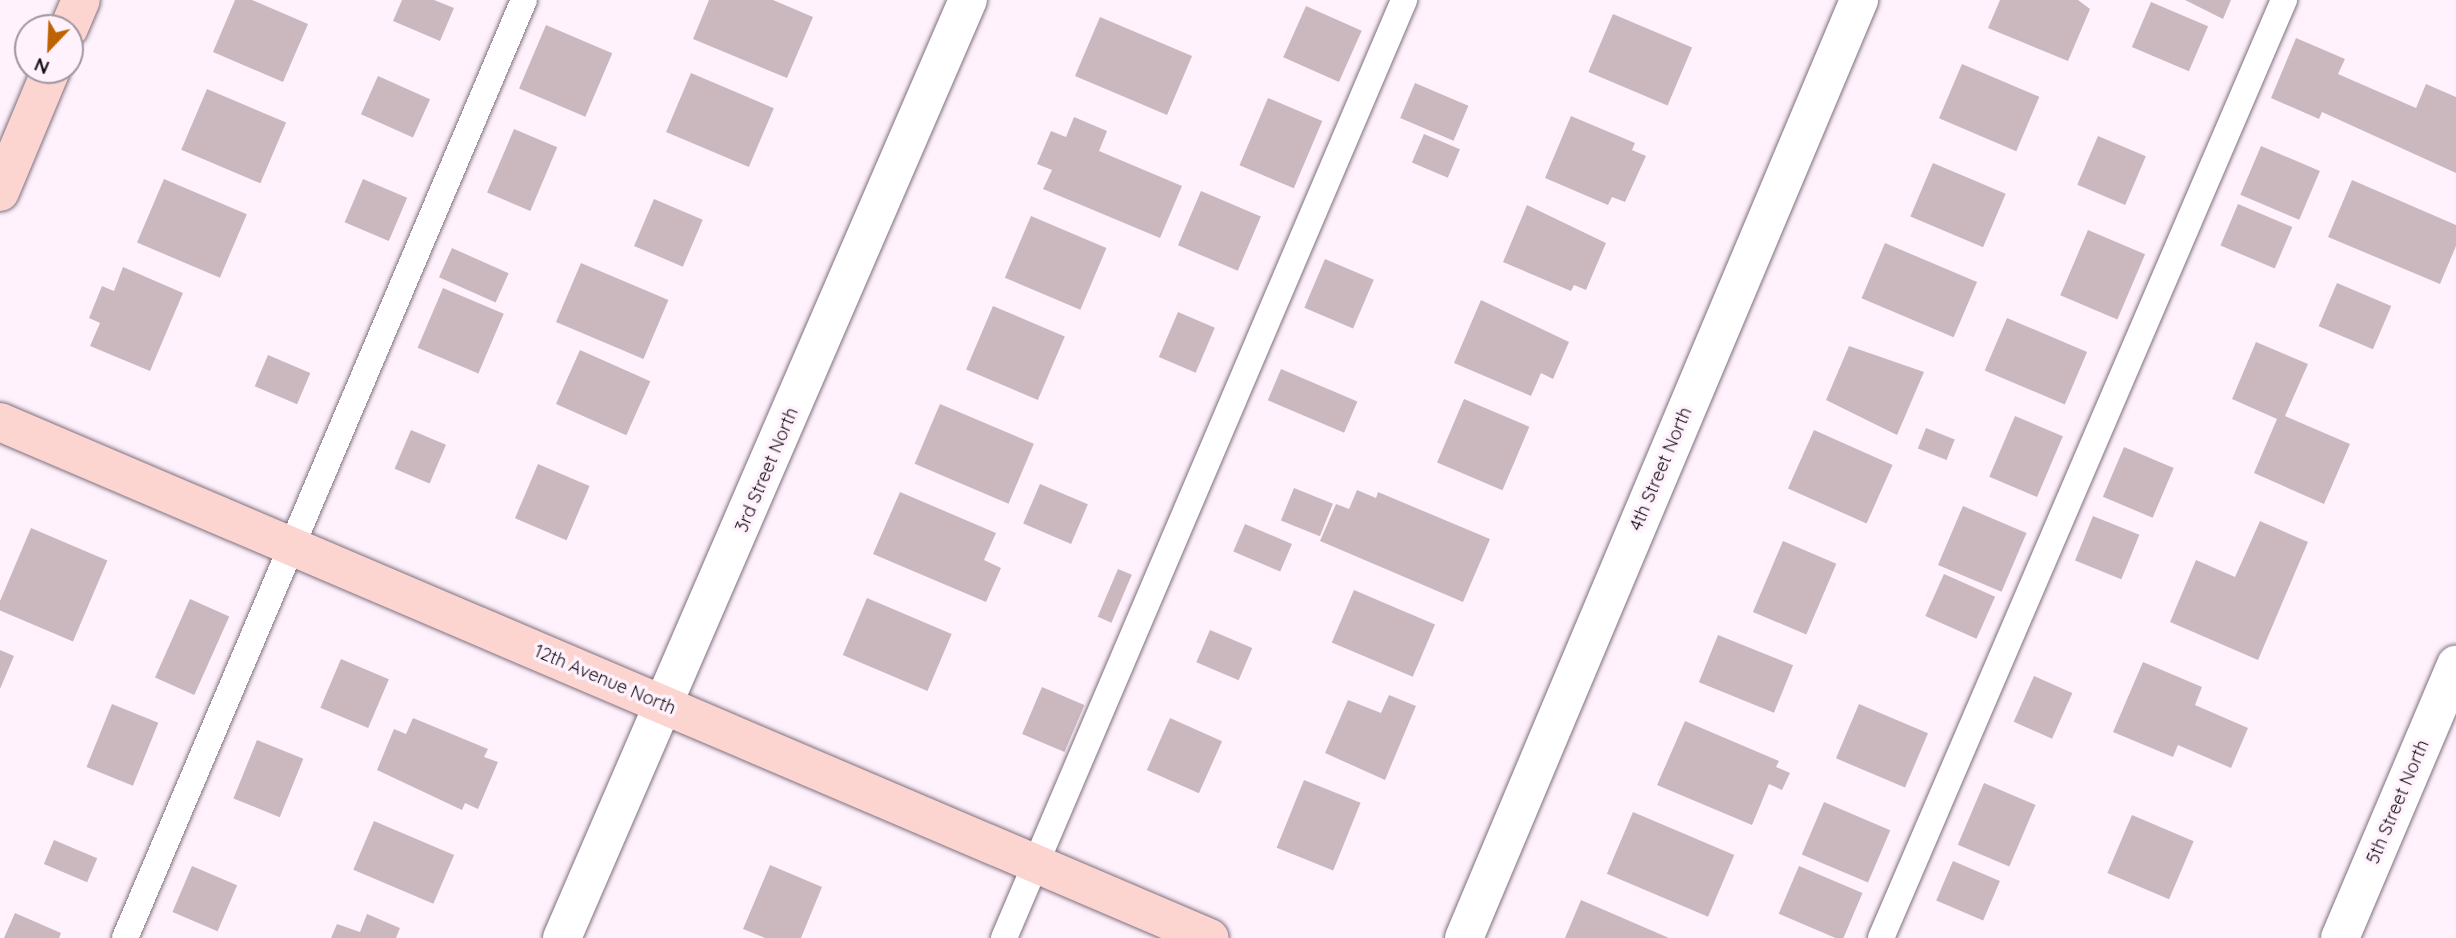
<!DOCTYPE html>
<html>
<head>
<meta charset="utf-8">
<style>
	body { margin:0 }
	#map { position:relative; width:2456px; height:938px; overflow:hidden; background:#fff2fd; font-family:Quicksand,sans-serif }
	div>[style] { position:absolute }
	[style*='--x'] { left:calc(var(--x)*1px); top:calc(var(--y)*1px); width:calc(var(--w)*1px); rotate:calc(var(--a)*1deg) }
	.building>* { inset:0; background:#cbb8bf; transform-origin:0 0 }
	.roads { filter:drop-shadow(0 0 2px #7e707d) drop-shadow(0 0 2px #7e707d) }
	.lane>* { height:26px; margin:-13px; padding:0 13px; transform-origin:13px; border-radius:13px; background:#fff }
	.street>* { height:38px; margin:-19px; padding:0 19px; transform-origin:19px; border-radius:19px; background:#fff }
	.secondary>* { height:38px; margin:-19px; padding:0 19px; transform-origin:19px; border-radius:19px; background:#fcd4d0 }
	span { translate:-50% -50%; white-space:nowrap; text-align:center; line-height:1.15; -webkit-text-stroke:7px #fff2fd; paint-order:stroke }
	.street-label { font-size:18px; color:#120d12 }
	.north { position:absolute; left:14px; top:14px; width:70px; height:70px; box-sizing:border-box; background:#fff2fd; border:2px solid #a0969f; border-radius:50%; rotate:203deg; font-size:19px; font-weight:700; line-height:28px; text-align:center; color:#120d12 }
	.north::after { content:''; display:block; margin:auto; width:24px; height:32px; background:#bd6303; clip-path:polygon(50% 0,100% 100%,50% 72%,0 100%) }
</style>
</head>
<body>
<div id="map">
	<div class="building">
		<i style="clip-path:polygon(235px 0,252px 0,308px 24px,283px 82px,213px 52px)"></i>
		<i style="clip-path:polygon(402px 0,434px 0,454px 8px,440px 41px,393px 21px)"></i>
		<i style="clip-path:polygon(709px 0,773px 0,813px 17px,787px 78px,693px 39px)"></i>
		<i style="clip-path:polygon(2000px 0,2078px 0,2090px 9px,2068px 61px,1988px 28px)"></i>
		<i style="clip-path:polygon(2185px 0,2231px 0,2223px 19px)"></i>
		<i style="left:2151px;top:2px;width:62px;height:49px;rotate:23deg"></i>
		<i style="left:1306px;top:6px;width:61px;height:56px;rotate:24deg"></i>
		<i style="left:1613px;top:14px;width:86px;height:63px;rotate:23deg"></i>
		<i style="left:1100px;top:17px;width:100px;height:64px;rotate:23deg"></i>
		<i style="left:546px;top:25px;width:72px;height:69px;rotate:23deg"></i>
		<i style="clip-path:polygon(2296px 38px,2345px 59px,2338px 74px,2416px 108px,2426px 84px,2456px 97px,2456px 173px,2322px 112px,2319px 119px,2271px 98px)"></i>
		<i style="left:1962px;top:64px;width:84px;height:59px;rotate:23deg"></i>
		<i style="left:691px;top:73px;width:90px;height:64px;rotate:23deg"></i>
		<i style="left:378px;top:76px;width:57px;height:42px;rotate:24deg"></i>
		<i style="left:1415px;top:83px;width:58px;height:38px;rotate:23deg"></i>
		<i style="left:207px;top:89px;width:86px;height:66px;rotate:23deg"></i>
		<i style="left:1268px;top:98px;width:59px;height:73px;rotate:23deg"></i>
		<i style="clip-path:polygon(1571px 116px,1635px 143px,1632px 150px,1646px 156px,1625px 202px,1612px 197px,1608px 205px,1545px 178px)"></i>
		<i style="clip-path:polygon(1074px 117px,1107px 131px,1099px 151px,1182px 186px,1160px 238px,1043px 189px,1052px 170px,1037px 164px,1051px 131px,1066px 137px)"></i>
		<i style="left:514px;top:129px;width:47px;height:69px;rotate:23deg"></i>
		<i style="left:1424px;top:134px;width:39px;height:31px;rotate:23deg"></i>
		<i style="left:2098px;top:136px;width:52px;height:53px;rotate:23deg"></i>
		<i style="left:2261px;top:146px;width:64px;height:53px;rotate:23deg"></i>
		<i style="left:1933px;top:163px;width:79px;height:58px;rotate:23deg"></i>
		<i style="left:164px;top:179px;width:90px;height:69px;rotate:23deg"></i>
		<i style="left:363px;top:179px;width:48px;height:47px;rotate:23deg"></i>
		<i style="clip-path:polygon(2352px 180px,2456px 225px,2456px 246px,2440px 284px,2328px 237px)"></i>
		<i style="left:1201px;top:191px;width:65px;height:59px;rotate:23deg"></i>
		<i style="left:654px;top:199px;width:53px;height:51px;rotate:23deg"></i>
		<i style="left:2238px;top:204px;width:59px;height:45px;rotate:23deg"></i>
		<i style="clip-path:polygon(1527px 205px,1606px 243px,1586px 290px,1574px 285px,1571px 291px,1503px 262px)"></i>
		<i style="left:1031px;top:216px;width:82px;height:67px;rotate:23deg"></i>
		<i style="left:2088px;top:230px;width:62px;height:71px;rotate:23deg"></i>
		<i style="left:1885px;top:243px;width:100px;height:60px;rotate:23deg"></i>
		<i style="left:452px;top:248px;width:62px;height:32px;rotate:24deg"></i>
		<i style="left:1325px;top:259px;width:53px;height:53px;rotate:23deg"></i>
		<i style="left:581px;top:263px;width:95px;height:64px;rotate:23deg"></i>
		<i style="clip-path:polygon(123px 267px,183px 293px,150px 371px,90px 346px,100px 323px,89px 318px,102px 286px,114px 291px)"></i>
		<i style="left:2337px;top:283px;width:59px;height:47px;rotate:23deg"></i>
		<i style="left:443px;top:288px;width:66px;height:65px;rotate:23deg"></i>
		<i style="clip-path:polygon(1481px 300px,1569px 342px,1553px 379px,1541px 373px,1531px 396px,1454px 363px)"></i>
		<i style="left:993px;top:306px;width:78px;height:69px;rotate:23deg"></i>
		<i style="left:1178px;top:312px;width:40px;height:49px;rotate:23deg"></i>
		<i style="left:2007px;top:318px;width:87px;height:57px;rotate:23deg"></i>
		<i style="clip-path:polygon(2256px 342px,2308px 364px,2285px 416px,2350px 444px,2324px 504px,2254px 473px,2277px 419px,2232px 399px)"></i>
		<i style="clip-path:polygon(1849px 346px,1924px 372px,1897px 435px,1826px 400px)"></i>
		<i style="left:580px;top:350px;width:77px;height:59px;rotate:24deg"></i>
		<i style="left:268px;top:355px;width:46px;height:34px;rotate:23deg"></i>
		<i style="left:1281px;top:369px;width:83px;height:34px;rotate:23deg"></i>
		<i style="left:1464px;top:399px;width:71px;height:69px;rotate:23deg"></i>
		<i style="left:940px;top:404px;width:102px;height:65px;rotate:23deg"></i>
		<i style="left:2015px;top:416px;width:52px;height:66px;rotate:23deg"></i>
		<i style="left:1926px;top:428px;width:31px;height:22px;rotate:22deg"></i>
		<i style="left:411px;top:430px;width:38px;height:42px;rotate:23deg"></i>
		<i style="left:1814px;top:430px;width:86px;height:64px;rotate:24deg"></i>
		<i style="left:2124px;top:447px;width:54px;height:54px;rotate:23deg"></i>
		<i style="left:538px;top:464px;width:56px;height:59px;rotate:23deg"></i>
		<i style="left:1040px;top:484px;width:52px;height:43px;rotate:23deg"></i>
		<i style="left:1294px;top:488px;width:42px;height:35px;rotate:22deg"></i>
		<i style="clip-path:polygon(1357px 490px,1376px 498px,1378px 492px,1490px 539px,1463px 602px,1320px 541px,1336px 504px,1349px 509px)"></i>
		<i style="clip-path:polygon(900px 492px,996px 533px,984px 560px,1001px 568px,986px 602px,873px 554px)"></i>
		<i style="left:1963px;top:506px;width:69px;height:64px;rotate:23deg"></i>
		<i style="left:2093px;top:516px;width:50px;height:48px;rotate:22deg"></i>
		<i style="clip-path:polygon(2260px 521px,2308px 542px,2258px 660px,2170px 622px,2196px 560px,2235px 577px)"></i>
		<i style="left:1245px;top:524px;width:51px;height:30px;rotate:23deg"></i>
		<i style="left:31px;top:528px;width:83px;height:88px;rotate:23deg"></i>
		<i style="left:1783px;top:541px;width:58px;height:77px;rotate:23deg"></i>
		<i style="left:1118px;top:569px;width:15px;height:52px;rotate:23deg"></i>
		<i style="left:1944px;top:574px;width:56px;height:46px;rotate:24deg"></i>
		<i style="left:1354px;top:590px;width:88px;height:57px;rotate:23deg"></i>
		<i style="left:867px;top:598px;width:92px;height:62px;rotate:23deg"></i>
		<i style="left:190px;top:599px;width:43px;height:86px;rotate:24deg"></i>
		<i style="left:1210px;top:630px;width:46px;height:35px;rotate:23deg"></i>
		<i style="left:1718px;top:635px;width:81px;height:51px;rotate:22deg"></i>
		<i style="clip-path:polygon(0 650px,14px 656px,0 689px)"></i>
		<i style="left:341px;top:659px;width:52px;height:53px;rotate:23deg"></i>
		<i style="clip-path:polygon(2143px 662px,2202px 687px,2195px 705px,2248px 728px,2231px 768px,2178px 745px,2173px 757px,2113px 732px)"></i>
		<i style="left:2034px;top:676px;width:42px;height:50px;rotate:24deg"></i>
		<i style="left:1042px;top:687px;width:46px;height:51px;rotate:23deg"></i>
		<i style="clip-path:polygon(1389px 695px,1416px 706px,1385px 780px,1325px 753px,1348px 700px,1381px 713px)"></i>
		<i style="left:112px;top:704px;width:50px;height:68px;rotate:22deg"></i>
		<i style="left:1859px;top:704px;width:75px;height:59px;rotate:23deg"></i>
		<i style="clip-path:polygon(413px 718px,488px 749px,484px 757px,498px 762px,478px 809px,465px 803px,462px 810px,377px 770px,394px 729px,406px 734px)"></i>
		<i style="left:1170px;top:718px;width:57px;height:57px;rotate:24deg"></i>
		<i style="clip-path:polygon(1685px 721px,1779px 761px,1776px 767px,1790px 773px,1782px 790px,1769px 784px,1752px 825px,1657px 785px)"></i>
		<i style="left:257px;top:740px;width:50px;height:63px;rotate:22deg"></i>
		<i style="left:1304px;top:780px;width:61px;height:73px;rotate:22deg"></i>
		<i style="left:1984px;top:783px;width:56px;height:67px;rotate:23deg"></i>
		<i style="left:1824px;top:802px;width:72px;height:57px;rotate:23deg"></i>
		<i style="left:1633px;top:812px;width:110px;height:67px;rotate:23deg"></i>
		<i style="left:2132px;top:815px;width:67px;height:63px;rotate:23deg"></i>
		<i style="left:374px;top:821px;width:87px;height:53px;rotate:23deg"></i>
		<i style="left:54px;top:840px;width:47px;height:26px;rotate:23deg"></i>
		<i style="left:1953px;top:861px;width:51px;height:43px;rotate:23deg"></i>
		<i style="clip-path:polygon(770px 865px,822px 887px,801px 938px,765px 938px,743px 929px)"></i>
		<i style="left:192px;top:866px;width:49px;height:50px;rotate:23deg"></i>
		<i style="left:1799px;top:866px;width:69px;height:52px;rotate:23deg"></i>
		<i style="clip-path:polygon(1581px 900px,1669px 938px,1565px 938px)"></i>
		<i style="clip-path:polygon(15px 913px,61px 933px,59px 938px,4px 938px)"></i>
		<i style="clip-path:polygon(367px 914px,400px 928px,396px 938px,331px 938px,337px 924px,360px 932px)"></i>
	</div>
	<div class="roads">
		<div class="lane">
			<i style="--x:125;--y:938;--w:1019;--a:-66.96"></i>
			<i style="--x:1004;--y:938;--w:1020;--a:-66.9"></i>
			<i style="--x:1881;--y:938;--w:1021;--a:-66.75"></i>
		</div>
		<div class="street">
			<i style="--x:562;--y:938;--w:1022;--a:-66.6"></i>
			<i style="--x:1464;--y:938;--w:1018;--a:-67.16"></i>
			<i style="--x:2340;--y:938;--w:297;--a:-67"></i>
		</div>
		<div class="secondary">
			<i style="--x:69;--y:28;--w:30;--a:-67"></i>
			<i style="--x:0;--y:192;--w:132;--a:-67.3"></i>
			<i style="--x:0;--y:422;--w:1315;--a:23.1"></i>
		</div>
	</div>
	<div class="street-label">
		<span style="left:1661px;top:469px;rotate:-67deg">4th Street North</span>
		<span style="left:767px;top:470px;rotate:-67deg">3rd Street North</span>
		<span style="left:605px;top:680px;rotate:23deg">12th Avenue North</span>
		<span style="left:2398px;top:802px;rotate:-67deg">5th Street North</span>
	</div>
	<div class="north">N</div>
</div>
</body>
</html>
